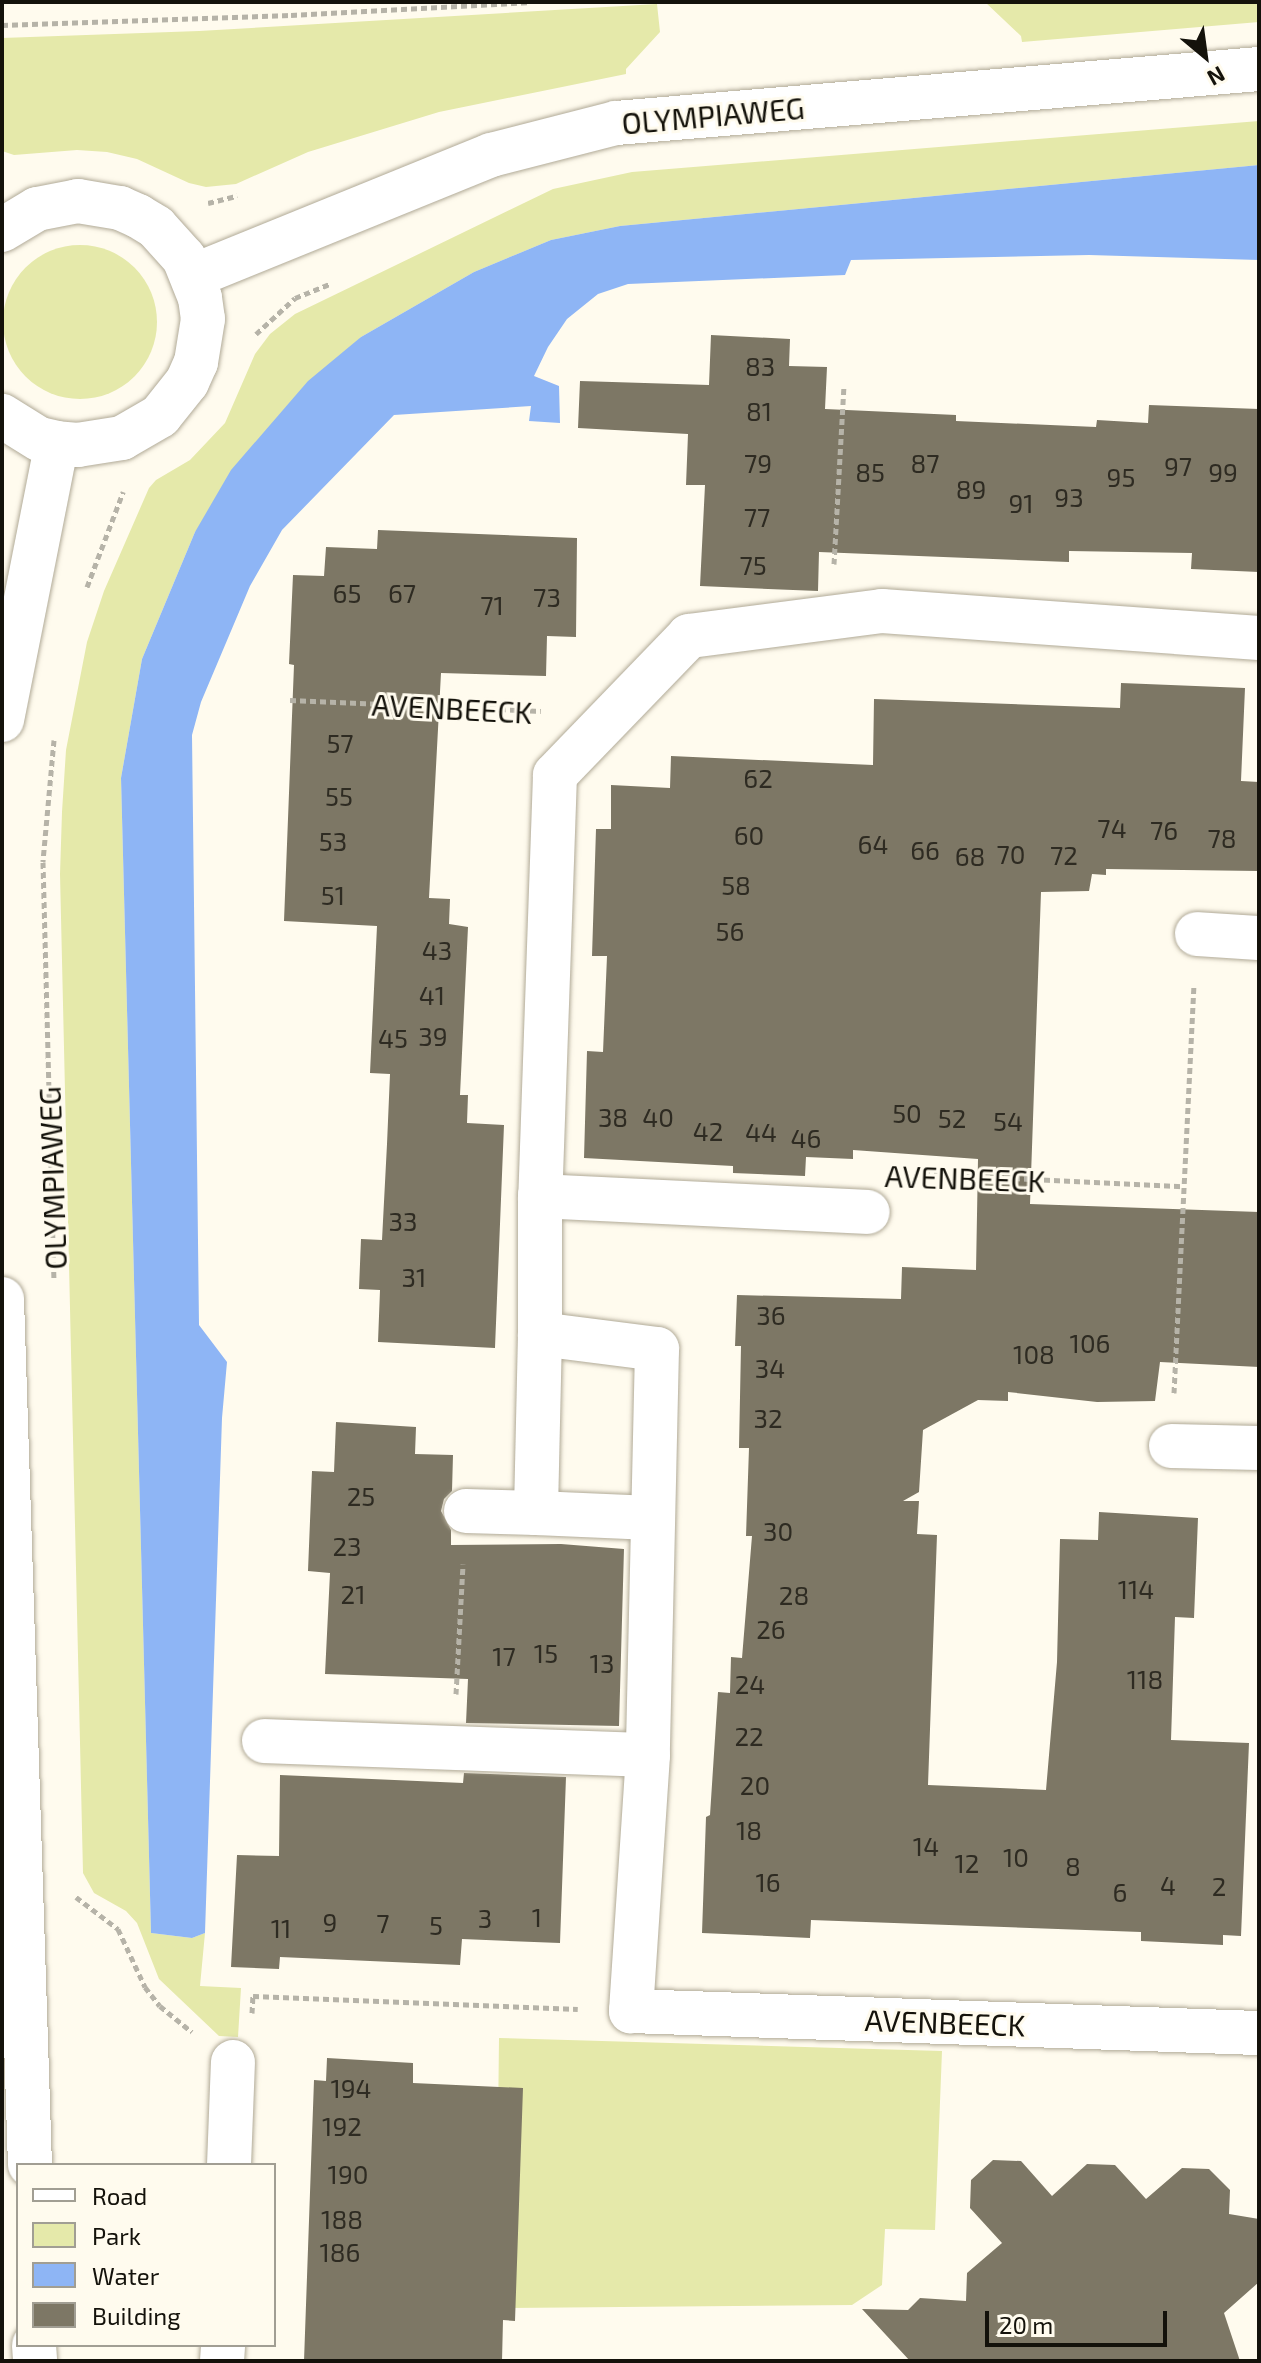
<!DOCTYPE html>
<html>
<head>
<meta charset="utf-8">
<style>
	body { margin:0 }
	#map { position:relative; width:1261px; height:2363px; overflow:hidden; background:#fffbee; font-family:"Exo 2",sans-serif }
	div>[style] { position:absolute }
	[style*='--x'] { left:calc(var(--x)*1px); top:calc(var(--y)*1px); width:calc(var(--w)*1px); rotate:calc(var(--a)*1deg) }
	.green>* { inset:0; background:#e5e9aa }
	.round { border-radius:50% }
	.water>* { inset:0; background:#8eb5f5 }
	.building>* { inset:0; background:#7d7765 }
	.path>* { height:5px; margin-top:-2.5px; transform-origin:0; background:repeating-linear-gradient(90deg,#b6b3a8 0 6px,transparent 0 10px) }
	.roads { filter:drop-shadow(0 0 2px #b1aa97) drop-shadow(0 0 2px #b1aa97) }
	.minor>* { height:44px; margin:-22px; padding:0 22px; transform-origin:22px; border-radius:22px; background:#fff }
	.major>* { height:44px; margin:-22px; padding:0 22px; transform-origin:22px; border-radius:22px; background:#fff }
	span { translate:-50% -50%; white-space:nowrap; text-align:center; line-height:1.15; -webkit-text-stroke:6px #fffbee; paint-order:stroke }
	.number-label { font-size:26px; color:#2e2b22 }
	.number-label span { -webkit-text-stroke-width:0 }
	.street-label { font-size:30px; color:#14120b }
	.frame { position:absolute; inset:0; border:4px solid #14120b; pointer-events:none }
	.legend { position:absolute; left:16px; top:2163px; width:260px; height:184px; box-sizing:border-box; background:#fffbee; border:2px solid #a19e93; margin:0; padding:10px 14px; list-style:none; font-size:24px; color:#14120b }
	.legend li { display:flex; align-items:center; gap:16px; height:40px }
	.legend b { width:40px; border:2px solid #a19e93 }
	.north { position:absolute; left:1165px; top:16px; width:80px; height:80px; -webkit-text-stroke:6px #fffbee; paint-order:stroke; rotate:151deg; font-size:22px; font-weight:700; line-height:32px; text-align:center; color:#14120b }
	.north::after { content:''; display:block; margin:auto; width:28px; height:36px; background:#14120b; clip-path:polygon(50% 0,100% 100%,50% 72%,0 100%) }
	.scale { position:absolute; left:985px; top:2311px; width:182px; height:36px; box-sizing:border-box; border:4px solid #14120b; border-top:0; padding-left:10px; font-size:24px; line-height:28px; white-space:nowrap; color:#14120b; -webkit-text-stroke:6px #fffbee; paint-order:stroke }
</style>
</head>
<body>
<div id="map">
	<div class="green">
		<i style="clip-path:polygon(985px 2px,1259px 2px,1259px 22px,1022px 42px,1021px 36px)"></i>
		<i style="clip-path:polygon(657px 4px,660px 32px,626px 69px,626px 74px,439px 112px,308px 152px,236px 184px,206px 187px,189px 183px,137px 159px,107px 152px,77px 150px,14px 155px,2px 151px,2px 38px,199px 31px)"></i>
		<i style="clip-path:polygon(1259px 121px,1259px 165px,620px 226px,551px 240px,474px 272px,361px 337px,195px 532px,142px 659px,121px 778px,151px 1933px,192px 1938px,205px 1933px,200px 1986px,241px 1988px,238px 2037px,219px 2036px,159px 1979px,137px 1923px,126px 1911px,94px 1893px,83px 1873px,60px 874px,62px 812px,66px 750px,87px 642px,104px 591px,149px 488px,156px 480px,190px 460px,225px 423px,255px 354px,270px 334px,295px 314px,553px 189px,632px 172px)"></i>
		<i class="round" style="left:3px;top:245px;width:154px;height:154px"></i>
		<i style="clip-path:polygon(499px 2038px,942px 2051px,935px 2230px,885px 2229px,882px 2285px,852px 2305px,503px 2308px,496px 2296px)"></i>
	</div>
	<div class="water">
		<i style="clip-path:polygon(1259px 165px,1259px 260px,1089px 255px,851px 260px,845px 275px,628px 284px,598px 294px,567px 319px,548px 347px,534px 376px,559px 386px,560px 423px,529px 421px,531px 406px,394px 415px,282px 530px,250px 586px,201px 702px,192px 735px,199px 1325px,227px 1362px,222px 1418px,205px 1933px,192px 1938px,151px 1933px,121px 778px,142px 659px,195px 532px,231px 470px,308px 381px,361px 337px,474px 272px,551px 240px,620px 226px)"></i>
	</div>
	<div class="building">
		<i style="clip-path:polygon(711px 335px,790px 339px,789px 366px,827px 367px,825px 409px,956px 415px,956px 421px,1096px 427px,1097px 420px,1148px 423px,1149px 405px,1259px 409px,1259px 572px,1191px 569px,1192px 553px,1069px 551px,1069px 562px,819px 552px,818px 591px,700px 586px,705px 485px,686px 485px,688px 434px,578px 428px,580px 381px,709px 385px)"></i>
		<i style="clip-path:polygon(378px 530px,577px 538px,576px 637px,547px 636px,546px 676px,441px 673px,429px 898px,450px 899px,449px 924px,468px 927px,460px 1095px,468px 1095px,467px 1123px,504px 1125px,495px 1348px,378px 1342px,380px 1290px,359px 1289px,361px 1239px,382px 1240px,387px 1144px,390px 1074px,370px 1073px,377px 926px,284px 921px,294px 665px,289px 664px,293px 575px,324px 576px,326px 547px,377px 549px)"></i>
		<i style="clip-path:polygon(1121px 683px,1245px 688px,1241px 781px,1259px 782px,1259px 871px,1106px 869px,1106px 875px,1092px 874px,1089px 891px,1041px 892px,1030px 1204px,1259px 1212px,1259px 1367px,1160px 1362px,1155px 1401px,1097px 1402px,1008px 1392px,1008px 1401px,978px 1400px,923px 1430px,919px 1492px,903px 1501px,919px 1501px,917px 1534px,937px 1535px,928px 1785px,1046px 1790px,1057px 1662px,1060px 1539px,1098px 1540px,1099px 1512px,1198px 1518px,1194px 1618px,1175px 1617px,1171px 1740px,1249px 1743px,1241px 1936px,1223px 1935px,1223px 1945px,1141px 1941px,1141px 1932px,811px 1920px,810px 1938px,702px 1933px,706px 1817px,710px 1815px,718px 1692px,730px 1693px,731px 1657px,742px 1658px,752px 1536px,746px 1536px,749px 1448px,739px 1448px,741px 1346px,735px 1346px,737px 1295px,901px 1299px,902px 1267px,976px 1270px,978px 1159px,853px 1150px,853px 1159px,806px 1157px,805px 1176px,733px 1173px,733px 1166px,584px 1158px,587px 1051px,603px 1052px,607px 956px,592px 956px,596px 829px,611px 829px,611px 785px,670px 788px,671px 756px,873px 765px,874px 699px,1120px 708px)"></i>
		<i style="clip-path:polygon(336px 1422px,416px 1427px,415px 1454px,453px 1455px,452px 1491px,444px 1499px,441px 1511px,451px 1530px,451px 1545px,561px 1544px,624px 1549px,619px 1726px,466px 1723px,468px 1679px,325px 1674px,330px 1573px,308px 1571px,312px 1471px,334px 1472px)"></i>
		<i style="clip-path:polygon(464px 1773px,566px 1777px,560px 1943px,462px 1939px,460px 1965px,280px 1957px,279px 1969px,231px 1967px,237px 1855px,279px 1856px,280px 1775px,463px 1783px)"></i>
		<i style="clip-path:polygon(327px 2058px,413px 2063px,413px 2083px,523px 2088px,515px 2321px,503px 2320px,502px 2361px,304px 2361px,314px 2080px,326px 2081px)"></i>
		<i style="clip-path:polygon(993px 2160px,1021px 2161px,1052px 2196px,1087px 2164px,1115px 2165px,1146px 2199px,1182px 2168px,1209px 2169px,1230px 2190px,1229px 2214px,1259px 2219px,1259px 2282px,1224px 2313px,1240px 2361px,910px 2361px,862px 2309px,908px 2310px,920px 2298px,966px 2301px,967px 2273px,1002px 2243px,970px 2208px,971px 2180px)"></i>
	</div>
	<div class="path">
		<i style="--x:2;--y:25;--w:289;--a:-2"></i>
		<i style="--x:291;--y:15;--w:237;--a:-3.1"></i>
		<i style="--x:208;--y:203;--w:30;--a:-14"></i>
		<i style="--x:256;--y:334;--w:53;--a:-42.7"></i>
		<i style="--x:295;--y:298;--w:37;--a:-22"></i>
		<i style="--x:834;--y:564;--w:178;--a:-86.8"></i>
		<i style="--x:87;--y:587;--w:102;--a:-69.2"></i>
		<i style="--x:290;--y:700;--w:251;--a:2.5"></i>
		<i style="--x:54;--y:740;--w:122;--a:95.2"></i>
		<i style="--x:43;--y:862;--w:419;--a:88.5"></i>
		<i style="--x:904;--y:1173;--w:279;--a:2.7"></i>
		<i style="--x:1174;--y:1393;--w:406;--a:-87.2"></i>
		<i style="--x:456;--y:1694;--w:130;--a:-86.9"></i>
		<i style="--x:76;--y:1897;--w:53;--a:37.3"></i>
		<i style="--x:118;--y:1929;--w:64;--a:65"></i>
		<i style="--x:145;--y:1987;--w:24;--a:52"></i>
		<i style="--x:160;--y:2006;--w:41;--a:39.1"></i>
		<i style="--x:252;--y:2013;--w:17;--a:-87"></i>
		<i style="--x:253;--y:1996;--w:325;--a:2.3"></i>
	</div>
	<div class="roads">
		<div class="minor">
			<i style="--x:1259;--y:638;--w:378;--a:-175.9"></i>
			<i style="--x:882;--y:611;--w:195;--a:172.6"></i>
			<i style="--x:689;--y:636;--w:193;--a:134"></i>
			<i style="--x:555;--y:775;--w:421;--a:92"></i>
			<i style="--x:540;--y:1196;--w:138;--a:90"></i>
			<i style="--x:540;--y:1334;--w:118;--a:7.3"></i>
			<i style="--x:657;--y:1349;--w:406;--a:91.3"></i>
			<i style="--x:648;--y:1755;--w:257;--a:93.8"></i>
			<i style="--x:631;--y:2011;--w:628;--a:2.01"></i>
			<i style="--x:1197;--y:934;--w:62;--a:3.7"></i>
			<i style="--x:540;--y:1196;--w:328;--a:2.8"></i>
			<i style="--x:540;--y:1334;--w:179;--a:91.3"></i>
			<i style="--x:536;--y:1513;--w:116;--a:2.5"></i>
			<i style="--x:1171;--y:1446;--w:88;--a:1.3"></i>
			<i style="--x:466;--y:1511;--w:70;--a:1.6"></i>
			<i style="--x:264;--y:1741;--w:384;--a:2.1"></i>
			<i style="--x:229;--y:2165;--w:103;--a:-87.8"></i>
			<i style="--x:222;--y:2361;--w:16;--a:-86"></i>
		</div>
		<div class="major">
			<i style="--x:2;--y:230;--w:41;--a:-31"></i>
			<i style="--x:37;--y:209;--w:42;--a:-11"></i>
			<i style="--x:78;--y:201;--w:43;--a:9.5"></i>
			<i style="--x:120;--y:208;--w:20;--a:24"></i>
			<i style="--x:138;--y:216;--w:21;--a:31"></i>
			<i style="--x:156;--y:227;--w:42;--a:47.9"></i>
			<i style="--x:184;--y:258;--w:43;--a:68.2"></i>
			<i style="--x:200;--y:298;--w:21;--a:82"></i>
			<i style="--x:203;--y:319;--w:44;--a:99.2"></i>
			<i style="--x:196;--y:362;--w:22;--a:114"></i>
			<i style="--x:187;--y:382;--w:43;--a:128.5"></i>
			<i style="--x:160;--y:416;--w:44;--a:149.9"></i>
			<i style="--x:122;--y:438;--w:45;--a:171"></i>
			<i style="--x:78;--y:445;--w:21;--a:-175"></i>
			<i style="--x:57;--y:443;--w:18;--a:-167"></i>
			<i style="--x:39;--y:439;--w:44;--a:-148.1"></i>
			<i style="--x:193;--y:276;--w:322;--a:-22.1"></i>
			<i style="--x:491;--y:155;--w:129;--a:-14.4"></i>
			<i style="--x:616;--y:123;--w:645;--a:-4.8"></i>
			<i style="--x:2;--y:720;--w:282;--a:-78.8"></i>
			<i style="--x:2;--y:1299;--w:866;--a:88.15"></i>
			<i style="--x:34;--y:2345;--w:16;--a:86"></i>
		</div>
	</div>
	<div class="number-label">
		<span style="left:760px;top:366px">83</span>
		<span style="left:759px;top:411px">81</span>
		<span style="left:758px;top:463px">79</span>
		<span style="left:925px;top:463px">87</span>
		<span style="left:1178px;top:466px">97</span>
		<span style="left:870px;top:472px">85</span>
		<span style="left:1223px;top:472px">99</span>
		<span style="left:1121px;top:477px">95</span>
		<span style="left:971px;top:489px">89</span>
		<span style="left:1069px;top:497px">93</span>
		<span style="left:1021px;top:503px">91</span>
		<span style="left:757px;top:517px">77</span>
		<span style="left:753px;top:565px">75</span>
		<span style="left:347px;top:593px">65</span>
		<span style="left:402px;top:593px">67</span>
		<span style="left:547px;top:597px">73</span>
		<span style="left:492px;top:605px">71</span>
		<span style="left:340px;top:743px">57</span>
		<span style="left:758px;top:778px">62</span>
		<span style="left:339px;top:796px">55</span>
		<span style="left:1112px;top:828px">74</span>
		<span style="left:1164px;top:830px">76</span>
		<span style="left:749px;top:835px">60</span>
		<span style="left:1222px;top:838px">78</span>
		<span style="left:333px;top:841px">53</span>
		<span style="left:873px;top:844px">64</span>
		<span style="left:925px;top:850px">66</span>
		<span style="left:1011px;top:854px">70</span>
		<span style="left:1064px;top:855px">72</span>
		<span style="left:970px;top:856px">68</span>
		<span style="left:736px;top:885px">58</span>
		<span style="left:333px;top:895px">51</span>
		<span style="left:730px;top:931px">56</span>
		<span style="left:437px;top:950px">43</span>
		<span style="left:432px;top:995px">41</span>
		<span style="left:433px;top:1036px">39</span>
		<span style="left:393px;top:1038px">45</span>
		<span style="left:907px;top:1113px">50</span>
		<span style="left:613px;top:1117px">38</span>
		<span style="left:658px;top:1117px">40</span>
		<span style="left:952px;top:1118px">52</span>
		<span style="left:1008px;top:1121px">54</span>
		<span style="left:708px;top:1131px">42</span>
		<span style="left:761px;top:1132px">44</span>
		<span style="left:806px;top:1138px">46</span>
		<span style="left:403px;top:1221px">33</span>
		<span style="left:414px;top:1277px">31</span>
		<span style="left:771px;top:1315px">36</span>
		<span style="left:1090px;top:1343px">106</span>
		<span style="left:1034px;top:1354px">108</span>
		<span style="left:770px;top:1368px">34</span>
		<span style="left:768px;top:1418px">32</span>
		<span style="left:361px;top:1496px">25</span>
		<span style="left:778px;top:1531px">30</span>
		<span style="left:347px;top:1546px">23</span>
		<span style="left:1136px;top:1589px">114</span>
		<span style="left:353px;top:1594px">21</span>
		<span style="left:794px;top:1595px">28</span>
		<span style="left:771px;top:1629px">26</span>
		<span style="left:546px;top:1653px">15</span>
		<span style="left:504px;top:1656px">17</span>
		<span style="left:602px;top:1663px">13</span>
		<span style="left:1145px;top:1679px">118</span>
		<span style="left:750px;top:1684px">24</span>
		<span style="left:749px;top:1736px">22</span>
		<span style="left:755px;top:1785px">20</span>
		<span style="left:749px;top:1830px">18</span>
		<span style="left:926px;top:1846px">14</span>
		<span style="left:1016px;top:1857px">10</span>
		<span style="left:967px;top:1863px">12</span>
		<span style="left:1073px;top:1866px">8</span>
		<span style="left:768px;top:1882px">16</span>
		<span style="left:1168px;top:1885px">4</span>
		<span style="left:1219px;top:1886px">2</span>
		<span style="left:1120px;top:1892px">6</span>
		<span style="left:537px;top:1917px">1</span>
		<span style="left:485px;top:1918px">3</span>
		<span style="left:330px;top:1922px">9</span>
		<span style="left:383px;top:1923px">7</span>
		<span style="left:436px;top:1925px">5</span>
		<span style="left:281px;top:1928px">11</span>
		<span style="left:351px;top:2088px">194</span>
		<span style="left:342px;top:2126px">192</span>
		<span style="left:348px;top:2174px">190</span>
		<span style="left:342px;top:2219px">188</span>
		<span style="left:340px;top:2252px">186</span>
	</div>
	<div class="street-label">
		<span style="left:713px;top:115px;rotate:-5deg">OLYMPIAWEG</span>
		<span style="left:452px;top:708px;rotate:3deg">AVENBEECK</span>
		<span style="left:52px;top:1178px;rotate:-92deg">OLYMPIAWEG</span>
		<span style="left:965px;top:1178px;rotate:2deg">AVENBEECK</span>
		<span style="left:945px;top:2022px;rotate:2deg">AVENBEECK</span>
	</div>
	<div class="frame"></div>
	<ul class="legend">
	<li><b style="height:10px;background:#fff"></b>Road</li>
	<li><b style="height:22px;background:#e5e9aa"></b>Park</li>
	<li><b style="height:22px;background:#8eb5f5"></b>Water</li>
	<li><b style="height:22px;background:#7d7765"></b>Building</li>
	</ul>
	<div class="north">N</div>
	<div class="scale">20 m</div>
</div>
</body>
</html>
